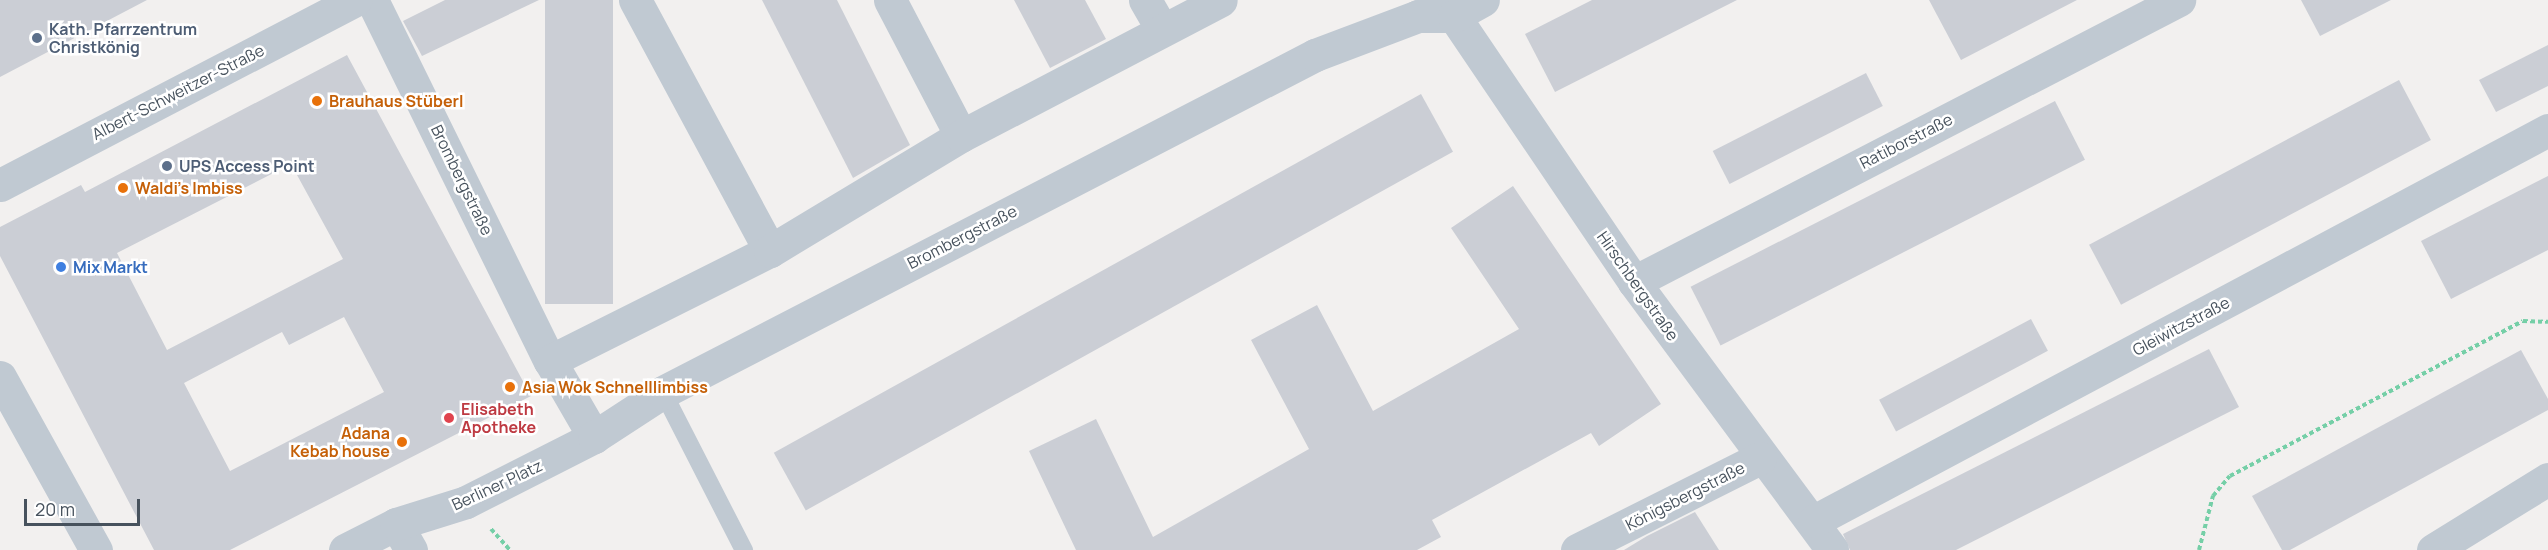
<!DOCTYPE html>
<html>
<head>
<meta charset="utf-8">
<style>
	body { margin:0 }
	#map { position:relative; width:2548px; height:550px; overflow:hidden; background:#f2f0ef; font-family:Manrope,sans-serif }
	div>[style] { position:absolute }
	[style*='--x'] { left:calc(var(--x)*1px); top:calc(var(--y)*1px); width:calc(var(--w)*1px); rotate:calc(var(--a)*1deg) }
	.building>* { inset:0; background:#cbced5; transform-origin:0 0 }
	.path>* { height:4px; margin-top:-2px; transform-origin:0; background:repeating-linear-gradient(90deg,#75cfa7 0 4.5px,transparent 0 7.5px) }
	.lane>* { height:18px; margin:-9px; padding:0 9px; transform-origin:9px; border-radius:9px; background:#c0c9d2 }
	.street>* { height:33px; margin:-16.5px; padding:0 16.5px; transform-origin:16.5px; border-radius:16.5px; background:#c0c9d2 }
	.dots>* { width:16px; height:16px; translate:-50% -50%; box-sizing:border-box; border:3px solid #fff; border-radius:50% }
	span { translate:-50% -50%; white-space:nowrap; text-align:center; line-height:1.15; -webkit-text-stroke:5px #fff; paint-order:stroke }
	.service-label { font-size:16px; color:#4e5e75; font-weight:700 }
	.left { translate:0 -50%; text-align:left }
	.street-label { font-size:16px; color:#47525d }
	.food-label { font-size:16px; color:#c56008; font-weight:700 }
	.right { translate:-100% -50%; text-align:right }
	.shop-label { font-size:16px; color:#366cbe; font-weight:700 }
	.health-label { font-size:16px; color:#be3a42; font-weight:700 }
	.scale { position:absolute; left:24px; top:499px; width:116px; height:27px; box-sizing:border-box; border:3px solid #47525d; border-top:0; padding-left:8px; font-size:18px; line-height:21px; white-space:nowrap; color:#47525d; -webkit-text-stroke:4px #fff; paint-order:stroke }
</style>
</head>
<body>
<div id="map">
	<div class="building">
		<i style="clip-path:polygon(0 0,147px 0,0 77px)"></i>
		<i style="clip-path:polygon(445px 0,539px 0,422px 56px,403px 21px)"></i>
		<i style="left:545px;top:0;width:68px;height:304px"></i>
		<i style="clip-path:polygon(762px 0,837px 0,910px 145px,853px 178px)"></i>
		<i style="clip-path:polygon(1014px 0,1085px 0,1106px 39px,1050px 68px)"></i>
		<i style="clip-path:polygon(1592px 0,1737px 0,1555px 92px,1525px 34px)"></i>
		<i style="clip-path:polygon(1929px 0,2077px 0,1961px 60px)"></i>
		<i style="clip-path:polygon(2301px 0,2391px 0,2320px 36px)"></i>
		<i style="clip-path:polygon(2548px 45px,2548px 86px,2496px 112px,2479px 80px)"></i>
		<i style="clip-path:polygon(evenodd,347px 55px,531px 396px,230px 550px,154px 550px,0 256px,0 227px,81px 185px,85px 192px,347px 55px,291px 164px,343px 259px,167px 350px,117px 253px,291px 164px,347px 55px,344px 317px,384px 392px,230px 471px,184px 383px,282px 332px,289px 345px,344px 317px)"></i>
		<i style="left:1866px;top:73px;width:37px;height:172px;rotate:63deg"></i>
		<i style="left:2399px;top:80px;width:68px;height:351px;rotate:62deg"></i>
		<i style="left:1421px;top:94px;width:66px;height:740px;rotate:61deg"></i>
		<i style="left:2055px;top:101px;width:66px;height:409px;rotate:63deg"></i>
		<i style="clip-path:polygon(2548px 176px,2548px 250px,2451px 299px,2421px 241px)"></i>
		<i style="clip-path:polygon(1513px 186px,1661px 404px,1599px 446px,1591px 433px,1432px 520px,1441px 537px,1417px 550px,1076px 550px,1029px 451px,1096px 419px,1153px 537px,1309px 449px,1251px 340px,1317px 305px,1373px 411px,1519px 329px,1451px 228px)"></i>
		<i style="left:2031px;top:319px;width:36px;height:172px;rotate:62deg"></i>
		<i style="clip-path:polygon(2209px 349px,2239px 407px,1956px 550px,1850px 550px,1843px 534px)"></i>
		<i style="clip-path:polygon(2521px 350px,2548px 399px,2548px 410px,2290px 550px,2282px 550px,2252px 496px)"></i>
		<i style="clip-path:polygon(1695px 512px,1719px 550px,1624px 550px,1647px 536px)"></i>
	</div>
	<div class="path">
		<i style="--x:491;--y:529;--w:28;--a:48"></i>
		<i style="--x:2199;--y:550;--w:56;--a:-75.5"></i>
		<i style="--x:2213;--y:496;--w:26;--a:-50"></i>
		<i style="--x:2230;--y:476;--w:331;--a:-27.9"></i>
		<i style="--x:2523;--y:321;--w:25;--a:2"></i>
	</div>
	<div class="lane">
		<i style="--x:663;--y:392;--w:178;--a:62.9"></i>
	</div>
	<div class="street">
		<i style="--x:372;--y:0;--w:402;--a:63.8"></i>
		<i style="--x:550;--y:361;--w:88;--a:59.9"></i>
		<i style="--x:635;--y:0;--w:285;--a:61.7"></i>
		<i style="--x:890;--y:0;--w:153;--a:62.4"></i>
		<i style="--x:1145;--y:0;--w:34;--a:60"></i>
		<i style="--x:1454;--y:16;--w:321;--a:55.9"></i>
		<i style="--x:1634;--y:282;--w:333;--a:53.5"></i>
		<i style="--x:0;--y:185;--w:401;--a:-27.5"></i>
		<i style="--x:1634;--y:282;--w:614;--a:-27.36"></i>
		<i style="--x:550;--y:361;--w:246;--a:-26.6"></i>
		<i style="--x:770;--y:251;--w:223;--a:-31.1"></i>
		<i style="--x:961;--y:136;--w:293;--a:-27.6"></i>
		<i style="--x:0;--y:377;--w:198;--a:61"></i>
		<i style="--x:1814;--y:521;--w:832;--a:-28.04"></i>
		<i style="--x:396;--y:524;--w:30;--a:60"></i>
		<i style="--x:345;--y:550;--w:57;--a:-27"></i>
		<i style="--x:396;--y:524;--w:73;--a:-17.4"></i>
		<i style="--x:466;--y:502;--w:144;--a:-26.9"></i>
		<i style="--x:594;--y:437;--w:82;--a:-33.1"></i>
		<i style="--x:663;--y:392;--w:734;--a:-27.33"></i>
		<i style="--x:1315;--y:55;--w:110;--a:-20.7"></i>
		<i style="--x:1418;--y:16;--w:36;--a:0"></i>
		<i style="--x:1454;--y:16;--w:33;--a:-29"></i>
		<i style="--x:1577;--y:550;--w:205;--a:-26.7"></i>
		<i style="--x:2433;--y:550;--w:135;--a:-31.7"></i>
	</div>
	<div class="dots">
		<i style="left:37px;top:38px;background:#5c6f8a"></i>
		<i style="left:317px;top:101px;background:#e8710a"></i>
		<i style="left:167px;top:166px;background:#5c6f8a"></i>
		<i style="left:123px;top:188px;background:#e8710a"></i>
		<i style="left:61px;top:267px;background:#3f7fe0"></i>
		<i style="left:510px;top:387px;background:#e8710a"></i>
		<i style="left:449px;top:418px;background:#e0444e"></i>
		<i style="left:402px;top:442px;background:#e8710a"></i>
	</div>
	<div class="service-label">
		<span class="left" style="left:49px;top:38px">Kath. Pfarrzentrum<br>Christkönig</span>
		<span class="left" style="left:179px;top:166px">UPS Access Point</span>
	</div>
	<div class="street-label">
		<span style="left:178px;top:92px;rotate:-27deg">Albert-Schweitzer-Straße</span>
		<span style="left:1906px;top:141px;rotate:-27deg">Ratiborstraße</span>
		<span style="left:462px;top:180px;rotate:64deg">Brombergstraße</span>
		<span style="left:962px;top:237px;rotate:-27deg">Brombergstraße</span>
		<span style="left:1638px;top:286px;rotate:55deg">Hirschbergstraße</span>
		<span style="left:2181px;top:326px;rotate:-28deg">Gleiwitzstraße</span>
		<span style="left:497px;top:485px;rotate:-25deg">Berliner Platz</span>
		<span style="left:1685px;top:496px;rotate:-27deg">Königsbergstraße</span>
	</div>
	<div class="food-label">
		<span class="left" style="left:329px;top:101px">Brauhaus Stüberl</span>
		<span class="left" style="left:135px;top:188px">Waldi's Imbiss</span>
		<span class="left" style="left:522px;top:387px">Asia Wok Schnelllimbiss</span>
		<span class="right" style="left:390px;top:442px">Adana<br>Kebab house</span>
	</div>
	<div class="shop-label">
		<span class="left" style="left:73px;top:267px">Mix Markt</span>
	</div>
	<div class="health-label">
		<span class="left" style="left:461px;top:418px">Elisabeth<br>Apotheke</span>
	</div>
	<div class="scale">20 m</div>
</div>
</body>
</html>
